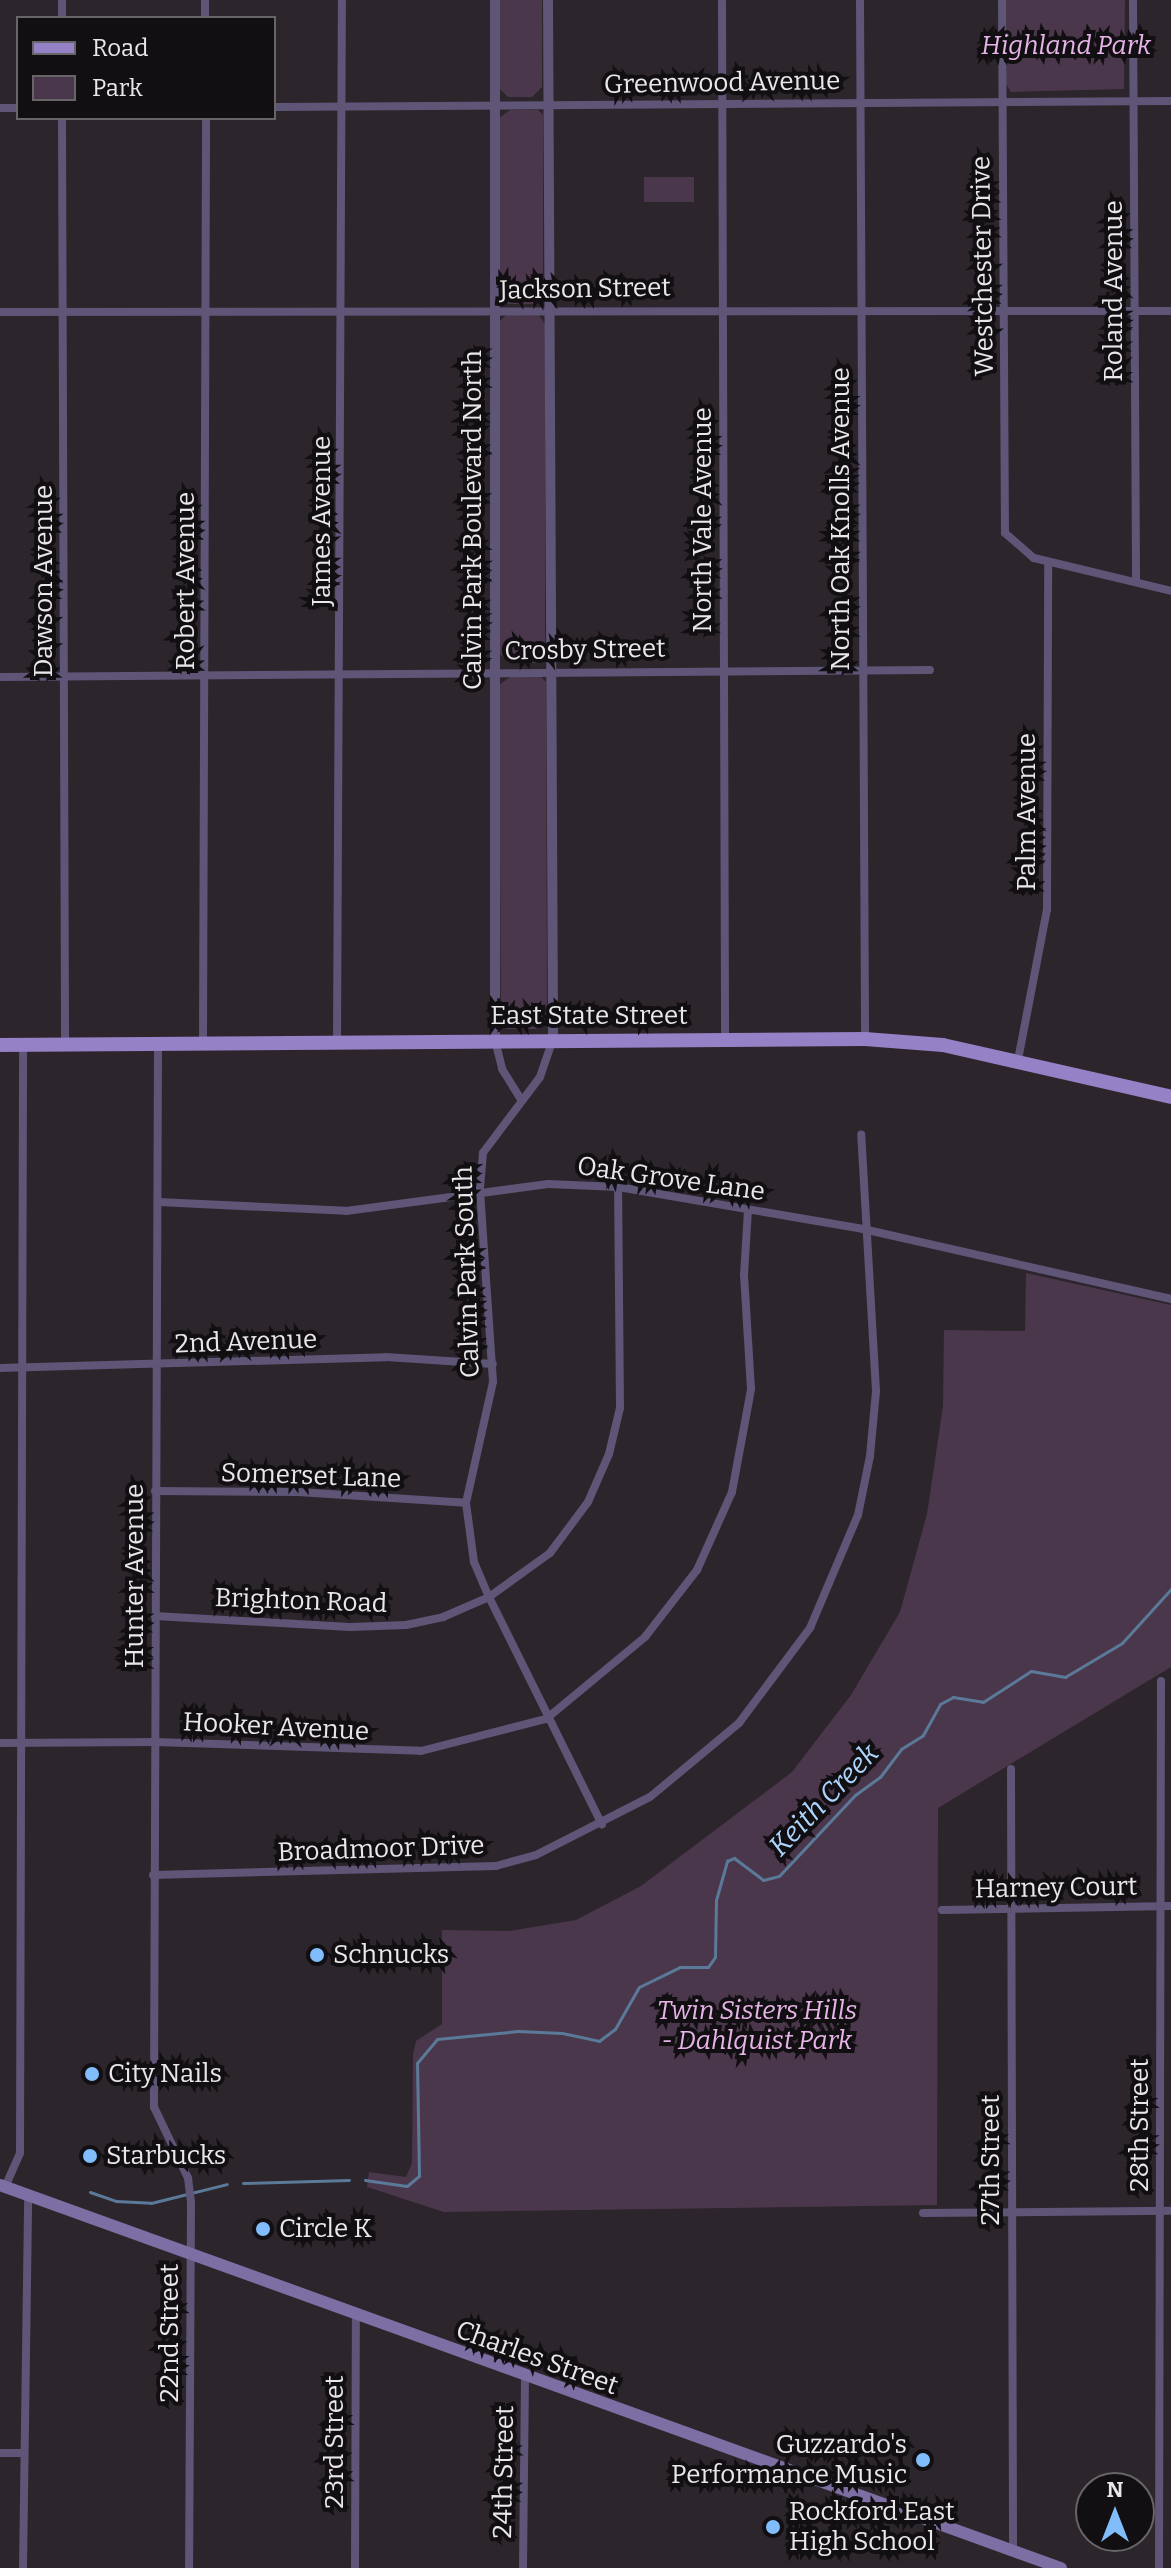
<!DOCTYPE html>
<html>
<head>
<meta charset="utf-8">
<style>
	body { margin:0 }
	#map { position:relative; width:1171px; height:2568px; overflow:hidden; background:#2c252c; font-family:Bitter,serif }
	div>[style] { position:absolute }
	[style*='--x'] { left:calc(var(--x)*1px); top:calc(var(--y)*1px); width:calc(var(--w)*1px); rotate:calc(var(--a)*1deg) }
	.green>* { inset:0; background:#4b374b; transform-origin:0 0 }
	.stream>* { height:3px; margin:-1.5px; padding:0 1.5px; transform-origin:1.5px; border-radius:1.5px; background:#5b7a99 }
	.minor>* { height:8px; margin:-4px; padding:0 4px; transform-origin:4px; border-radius:4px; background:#5e5577 }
	.tertiary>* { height:10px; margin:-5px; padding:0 5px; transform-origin:5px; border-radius:5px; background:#5e5577 }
	.secondary>* { height:12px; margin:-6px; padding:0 6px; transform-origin:6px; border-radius:6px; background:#7d6ea3 }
	.primary>* { height:14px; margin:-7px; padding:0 7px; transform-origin:7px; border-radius:7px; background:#9481c6 }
	.dots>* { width:22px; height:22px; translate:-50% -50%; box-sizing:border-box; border:4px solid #120f12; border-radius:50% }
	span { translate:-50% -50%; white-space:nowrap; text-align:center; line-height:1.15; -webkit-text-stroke:8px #120f12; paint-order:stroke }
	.park-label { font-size:26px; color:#e7b4e8; font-style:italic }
	.street-label { font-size:26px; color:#eae6ea }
	.poi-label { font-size:26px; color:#eae6ea }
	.left { translate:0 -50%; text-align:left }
	.right { translate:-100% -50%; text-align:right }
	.water-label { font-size:28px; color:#acd5fe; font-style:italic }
	.legend { position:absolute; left:16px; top:16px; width:260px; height:104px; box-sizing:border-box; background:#120f12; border:2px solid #686568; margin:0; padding:10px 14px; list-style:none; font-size:24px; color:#eae6ea }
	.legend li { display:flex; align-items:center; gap:16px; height:40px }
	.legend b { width:40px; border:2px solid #686568 }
	.north { position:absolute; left:1075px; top:2472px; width:80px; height:80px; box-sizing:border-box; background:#120f12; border:2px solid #686568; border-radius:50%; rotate:0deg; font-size:22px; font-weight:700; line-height:32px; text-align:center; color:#eae6ea }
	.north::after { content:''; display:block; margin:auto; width:28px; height:36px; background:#80bdfa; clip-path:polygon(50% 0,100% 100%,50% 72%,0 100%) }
</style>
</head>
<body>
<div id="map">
	<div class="green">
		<i style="clip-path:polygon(499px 0,542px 0,542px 87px,532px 97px,508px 97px,499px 88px)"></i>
		<i style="clip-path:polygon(1006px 0,1125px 0,1124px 89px,1011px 92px,1006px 84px)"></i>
		<i style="clip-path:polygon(510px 110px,538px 110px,543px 115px,543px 295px,536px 304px,508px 304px,500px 295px,499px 118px)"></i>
		<i style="left:644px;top:177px;width:50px;height:25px"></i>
		<i style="clip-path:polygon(538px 314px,545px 324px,545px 657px,537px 663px,508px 663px,500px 654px,500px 321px,506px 315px)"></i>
		<i style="clip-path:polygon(510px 677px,541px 677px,546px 682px,547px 1017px,536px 1029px,507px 1029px,501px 1020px,499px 685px)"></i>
		<i style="clip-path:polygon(1026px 1273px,1171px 1305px,1171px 1667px,938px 1808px,937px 2205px,444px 2212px,367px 2187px,369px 2172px,406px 2177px,412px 2163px,413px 2055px,416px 2041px,442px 2024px,442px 1930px,509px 1931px,576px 1920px,641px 1886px,792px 1772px,851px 1695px,900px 1612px,927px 1514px,943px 1406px,944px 1330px,1025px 1331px)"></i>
	</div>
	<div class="stream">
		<i style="--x:365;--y:2180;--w:42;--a:8.1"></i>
		<i style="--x:407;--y:2186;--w:16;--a:-40"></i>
		<i style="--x:419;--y:2176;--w:113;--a:-91"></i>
		<i style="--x:417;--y:2063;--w:31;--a:-50"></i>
		<i style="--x:437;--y:2039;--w:81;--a:-5.6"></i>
		<i style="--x:518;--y:2031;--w:44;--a:2.6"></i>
		<i style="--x:562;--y:2033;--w:38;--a:12"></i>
		<i style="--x:599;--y:2041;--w:20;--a:-37"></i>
		<i style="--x:615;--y:2029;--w:48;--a:-60.3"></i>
		<i style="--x:639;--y:1987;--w:46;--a:-26"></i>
		<i style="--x:680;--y:1967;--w:28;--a:0"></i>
		<i style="--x:708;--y:1967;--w:12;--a:-55"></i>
		<i style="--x:715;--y:1957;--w:57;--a:-89"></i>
		<i style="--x:716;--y:1900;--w:41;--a:-74.2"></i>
		<i style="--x:727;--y:1861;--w:8;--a:-23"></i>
		<i style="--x:734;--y:1858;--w:36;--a:37"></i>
		<i style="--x:763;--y:1880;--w:16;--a:-14"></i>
		<i style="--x:779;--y:1876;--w:111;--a:-46.8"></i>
		<i style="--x:855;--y:1795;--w:31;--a:-36"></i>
		<i style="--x:880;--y:1777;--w:35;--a:-53"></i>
		<i style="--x:901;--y:1749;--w:26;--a:-32"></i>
		<i style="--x:923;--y:1735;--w:35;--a:-61"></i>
		<i style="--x:940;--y:1704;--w:15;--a:-28"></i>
		<i style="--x:953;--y:1697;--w:30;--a:9"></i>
		<i style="--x:983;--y:1702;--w:57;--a:-32.9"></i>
		<i style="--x:1031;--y:1671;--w:35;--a:10"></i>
		<i style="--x:1065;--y:1677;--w:66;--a:-30.8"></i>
		<i style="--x:1122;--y:1643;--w:73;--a:-47.8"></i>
		<i style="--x:243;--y:2183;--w:106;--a:-1.6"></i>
		<i style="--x:90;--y:2192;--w:28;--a:19"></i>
		<i style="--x:116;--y:2201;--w:35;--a:3"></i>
		<i style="--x:151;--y:2203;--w:78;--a:-14"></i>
	</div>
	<div class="minor">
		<i style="--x:62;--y:0;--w:18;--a:90"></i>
		<i style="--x:205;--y:0;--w:18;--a:90"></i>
		<i style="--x:722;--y:0;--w:1040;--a:89.83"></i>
		<i style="--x:860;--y:0;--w:1039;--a:89.72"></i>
		<i style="--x:1002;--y:0;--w:533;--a:89.68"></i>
		<i style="--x:1005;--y:533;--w:38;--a:41"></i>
		<i style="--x:1034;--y:558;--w:141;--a:13.5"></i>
		<i style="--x:1133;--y:0;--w:581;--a:89.7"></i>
		<i style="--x:274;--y:107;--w:897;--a:-0.38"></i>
		<i style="--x:0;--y:108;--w:18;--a:0"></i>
		<i style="--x:62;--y:118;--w:925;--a:89.81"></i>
		<i style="--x:0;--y:312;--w:1171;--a:-0.05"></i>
		<i style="--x:0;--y:677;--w:930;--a:-0.43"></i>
		<i style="--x:553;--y:1039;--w:40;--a:108.9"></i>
		<i style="--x:540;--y:1077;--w:95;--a:126.9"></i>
		<i style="--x:483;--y:1153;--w:38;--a:95"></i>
		<i style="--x:480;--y:1191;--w:191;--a:86.1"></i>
		<i style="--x:493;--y:1382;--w:124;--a:102.6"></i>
		<i style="--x:466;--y:1503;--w:60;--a:82.3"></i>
		<i style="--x:474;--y:1562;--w:38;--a:67"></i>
		<i style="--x:489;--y:1597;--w:254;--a:63.6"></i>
		<i style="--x:495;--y:1040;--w:30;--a:76"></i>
		<i style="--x:502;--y:1069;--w:36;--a:58"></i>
		<i style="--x:337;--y:1043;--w:1043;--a:-89.73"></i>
		<i style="--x:203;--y:1044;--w:926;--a:-89.81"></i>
		<i style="--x:158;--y:1045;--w:1062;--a:90.22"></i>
		<i style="--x:154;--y:2107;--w:79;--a:64.4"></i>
		<i style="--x:188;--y:2178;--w:24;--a:83"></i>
		<i style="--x:191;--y:2202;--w:366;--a:90.3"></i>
		<i style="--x:1018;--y:1060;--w:154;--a:-79.1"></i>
		<i style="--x:1047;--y:909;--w:347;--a:-89.8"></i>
		<i style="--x:158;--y:1202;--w:188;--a:2.7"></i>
		<i style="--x:346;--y:1211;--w:204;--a:-7.6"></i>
		<i style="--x:548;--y:1184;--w:70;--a:2.5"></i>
		<i style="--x:618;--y:1187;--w:249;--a:9.7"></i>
		<i style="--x:863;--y:1229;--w:316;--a:12.8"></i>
		<i style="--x:0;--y:1368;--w:386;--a:-1.6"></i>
		<i style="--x:386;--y:1357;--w:107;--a:3.7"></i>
		<i style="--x:155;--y:1491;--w:143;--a:0.4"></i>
		<i style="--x:298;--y:1492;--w:168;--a:3.7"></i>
		<i style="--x:155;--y:1616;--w:195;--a:3.2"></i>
		<i style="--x:350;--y:1627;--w:56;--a:-2"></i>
		<i style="--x:406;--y:1625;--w:38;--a:-12"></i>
		<i style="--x:443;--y:1617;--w:50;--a:-23.5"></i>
		<i style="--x:489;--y:1597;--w:75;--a:-35.8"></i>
		<i style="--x:550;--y:1553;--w:64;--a:-53.3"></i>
		<i style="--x:588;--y:1502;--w:52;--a:-66.4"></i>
		<i style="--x:609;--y:1454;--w:47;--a:-76.6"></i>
		<i style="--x:620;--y:1408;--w:221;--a:-90.5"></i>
		<i style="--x:0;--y:1743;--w:155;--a:-0.4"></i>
		<i style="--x:155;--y:1742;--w:266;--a:1.9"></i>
		<i style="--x:421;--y:1751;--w:129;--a:-14.4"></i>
		<i style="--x:546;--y:1719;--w:129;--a:-39.6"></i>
		<i style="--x:645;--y:1637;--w:85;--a:-52.2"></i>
		<i style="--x:697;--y:1570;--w:85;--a:-65.8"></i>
		<i style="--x:732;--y:1492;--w:105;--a:-79.5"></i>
		<i style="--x:751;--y:1389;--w:114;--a:-93.5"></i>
		<i style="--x:744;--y:1275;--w:66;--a:-86.5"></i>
		<i style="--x:1011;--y:1769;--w:782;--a:89.85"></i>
		<i style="--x:153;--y:1875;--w:343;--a:-1.5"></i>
		<i style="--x:496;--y:1866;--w:41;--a:-15.4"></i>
		<i style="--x:536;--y:1855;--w:128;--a:-27"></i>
		<i style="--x:650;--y:1797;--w:116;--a:-39.7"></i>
		<i style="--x:739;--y:1723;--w:119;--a:-53.2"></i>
		<i style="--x:810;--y:1628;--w:123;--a:-67"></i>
		<i style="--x:858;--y:1515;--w:60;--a:-78.5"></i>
		<i style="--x:870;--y:1456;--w:65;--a:-84.7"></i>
		<i style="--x:876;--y:1391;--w:257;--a:-93.3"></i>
		<i style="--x:942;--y:1910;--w:229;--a:-1"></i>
		<i style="--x:5;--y:2187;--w:37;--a:-66"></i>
		<i style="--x:20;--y:2153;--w:1108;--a:-89.84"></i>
		<i style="--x:923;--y:2213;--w:248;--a:-0.5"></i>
		<i style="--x:0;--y:2453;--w:22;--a:0"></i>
		<i style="--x:23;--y:2568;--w:373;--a:-89.2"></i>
		<i style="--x:355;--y:2568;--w:253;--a:-89.8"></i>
		<i style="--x:523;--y:2568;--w:191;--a:-89.4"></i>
		<i style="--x:1159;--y:2568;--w:887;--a:-89.87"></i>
	</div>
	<div class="tertiary">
		<i style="--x:495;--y:0;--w:1040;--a:90"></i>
		<i style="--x:548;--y:0;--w:1039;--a:89.72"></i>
	</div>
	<div class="secondary">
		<i style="--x:0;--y:2185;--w:1128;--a:19.85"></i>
	</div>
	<div class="primary">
		<i style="--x:0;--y:1045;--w:865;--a:-0.4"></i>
		<i style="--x:865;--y:1039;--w:78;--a:4.4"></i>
		<i style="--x:943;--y:1045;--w:234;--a:12.8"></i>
	</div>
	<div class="dots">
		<i style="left:317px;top:1955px;background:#80bdfa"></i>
		<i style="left:92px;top:2074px;background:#80bdfa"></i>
		<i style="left:90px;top:2156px;background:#80bdfa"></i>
		<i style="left:263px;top:2229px;background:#80bdfa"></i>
		<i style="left:923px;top:2460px;background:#80bdfa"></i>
		<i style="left:773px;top:2527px;background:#80bdfa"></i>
	</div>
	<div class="park-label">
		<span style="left:1066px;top:46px">Highland Park</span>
		<span style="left:757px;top:2026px">Twin Sisters Hills<br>- Dahlquist Park</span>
	</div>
	<div class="street-label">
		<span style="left:722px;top:83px;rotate:-1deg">Greenwood Avenue</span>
		<span style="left:983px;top:266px;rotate:-91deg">Westchester Drive</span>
		<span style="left:585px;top:289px;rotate:-1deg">Jackson Street</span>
		<span style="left:1114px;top:291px;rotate:-90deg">Roland Avenue</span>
		<span style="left:841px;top:519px;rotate:-90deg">North Oak Knolls Avenue</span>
		<span style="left:473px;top:520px;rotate:-90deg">Calvin Park Boulevard North</span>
		<span style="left:703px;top:520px;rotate:-90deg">North Vale Avenue</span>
		<span style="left:322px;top:521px;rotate:-90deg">James Avenue</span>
		<span style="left:44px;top:581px;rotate:-90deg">Dawson Avenue</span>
		<span style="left:186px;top:581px;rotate:-90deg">Robert Avenue</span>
		<span style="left:585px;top:650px;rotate:-1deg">Crosby Street</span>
		<span style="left:1027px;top:812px;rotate:-90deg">Palm Avenue</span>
		<span style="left:589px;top:1016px">East State Street</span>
		<span style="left:671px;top:1179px;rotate:8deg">Oak Grove Lane</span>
		<span style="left:467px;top:1272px;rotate:-92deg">Calvin Park South</span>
		<span style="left:246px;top:1342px;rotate:-2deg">2nd Avenue</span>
		<span style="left:311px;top:1476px;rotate:2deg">Somerset Lane</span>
		<span style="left:135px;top:1576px;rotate:-90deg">Hunter Avenue</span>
		<span style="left:301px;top:1601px;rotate:2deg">Brighton Road</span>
		<span style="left:276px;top:1727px;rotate:3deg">Hooker Avenue</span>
		<span style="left:381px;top:1849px;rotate:-2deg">Broadmoor Drive</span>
		<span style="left:1056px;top:1888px;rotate:-1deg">Harney Court</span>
		<span style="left:1140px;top:2125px;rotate:-90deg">28th Street</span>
		<span style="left:991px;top:2160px;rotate:-90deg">27th Street</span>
		<span style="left:170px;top:2333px;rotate:-90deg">22nd Street</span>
		<span style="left:537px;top:2358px;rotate:20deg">Charles Street</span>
		<span style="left:335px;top:2442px;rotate:-90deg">23rd Street</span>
		<span style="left:504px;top:2472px;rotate:-89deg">24th Street</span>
	</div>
	<div class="poi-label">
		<span class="left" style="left:333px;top:1955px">Schnucks</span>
		<span class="left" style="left:108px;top:2074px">City Nails</span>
		<span class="left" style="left:106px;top:2156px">Starbucks</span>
		<span class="left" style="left:279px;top:2229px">Circle K</span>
		<span class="right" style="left:907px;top:2460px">Guzzardo's<br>Performance Music</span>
		<span class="left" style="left:789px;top:2527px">Rockford East<br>High School</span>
	</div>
	<div class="water-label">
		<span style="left:824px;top:1800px;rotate:-46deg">Keith Creek</span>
	</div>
	<ul class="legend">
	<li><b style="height:10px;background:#9481c6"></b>Road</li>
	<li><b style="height:22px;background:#4b374b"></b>Park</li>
	</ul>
	<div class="north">N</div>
</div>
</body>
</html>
